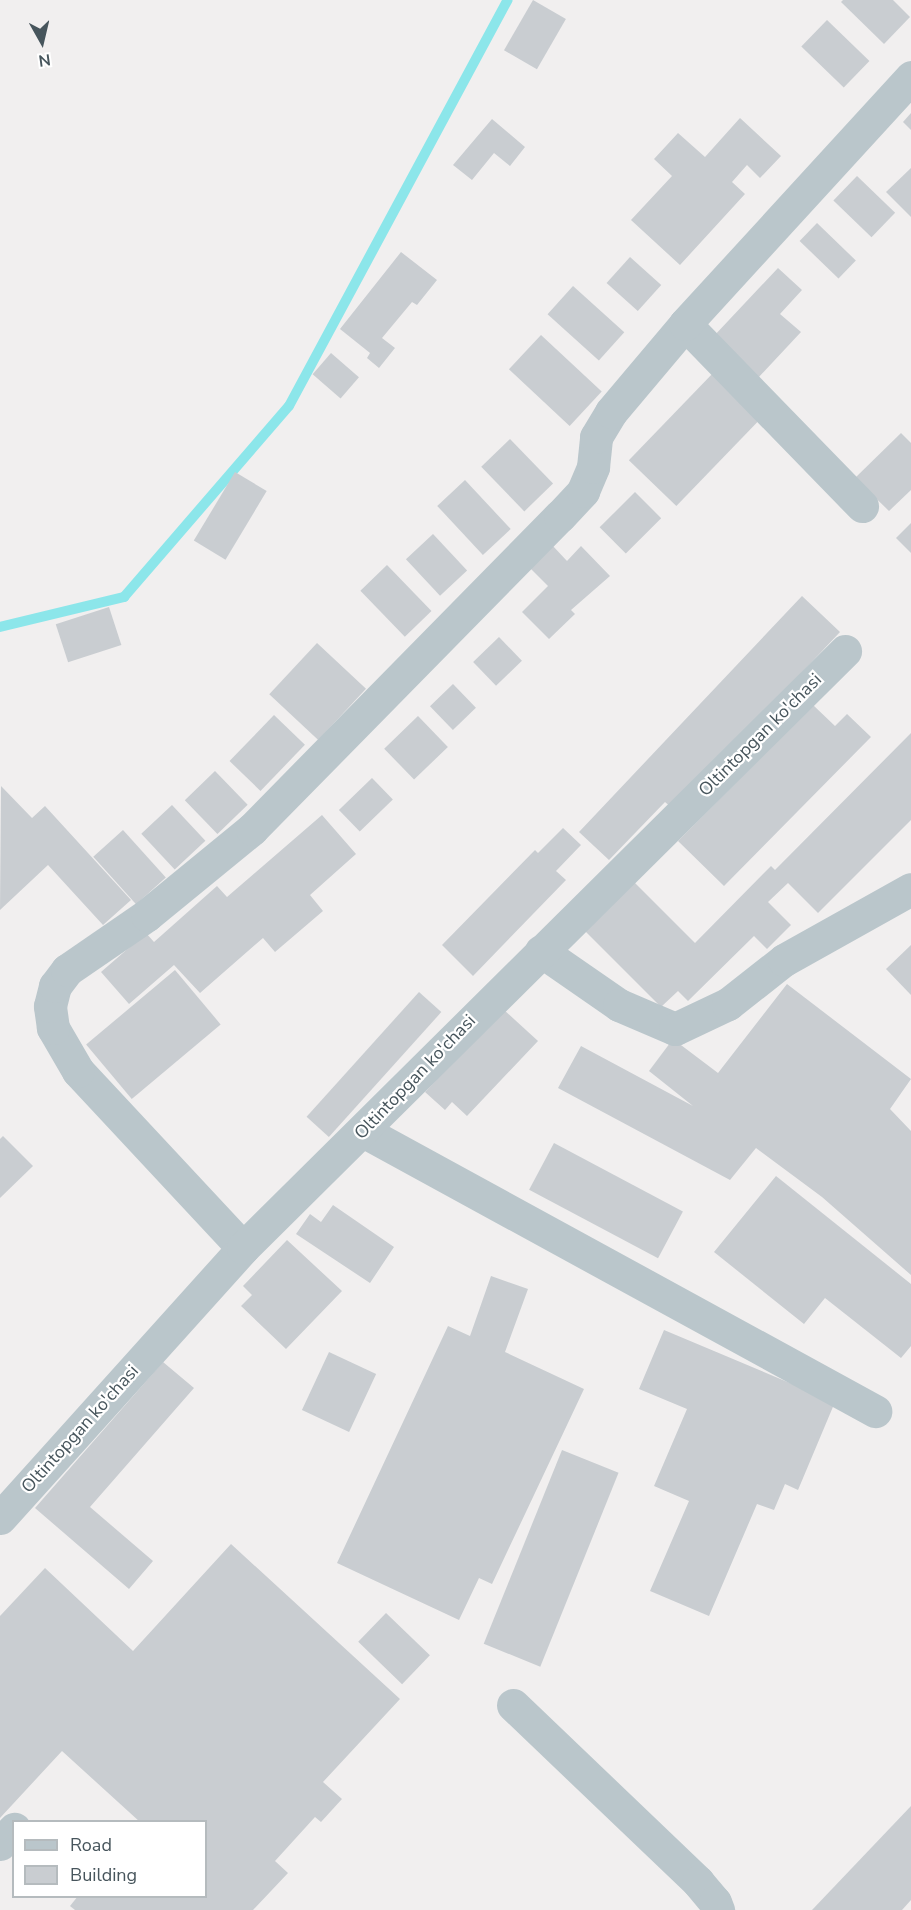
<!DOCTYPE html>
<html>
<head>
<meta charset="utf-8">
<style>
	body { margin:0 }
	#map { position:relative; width:911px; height:1910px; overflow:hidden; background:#f1efef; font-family:"Nunito Sans",sans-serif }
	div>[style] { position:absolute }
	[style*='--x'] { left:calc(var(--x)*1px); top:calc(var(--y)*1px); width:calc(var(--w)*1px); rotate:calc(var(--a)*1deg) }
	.stream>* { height:10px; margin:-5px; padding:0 5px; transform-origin:5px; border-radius:5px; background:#8ce6ea }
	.building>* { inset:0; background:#c9cdd1; transform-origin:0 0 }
	.minor>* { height:33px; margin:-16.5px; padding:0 16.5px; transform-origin:16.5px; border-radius:16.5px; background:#bac6cb }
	span { translate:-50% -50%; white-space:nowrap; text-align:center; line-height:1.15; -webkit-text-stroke:4.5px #fff; paint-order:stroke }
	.street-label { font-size:18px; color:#47555c }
	.legend { position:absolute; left:12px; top:1820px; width:195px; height:78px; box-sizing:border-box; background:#fff; border:2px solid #b5bbbe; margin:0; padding:8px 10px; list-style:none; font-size:18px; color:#47555c }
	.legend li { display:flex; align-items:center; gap:12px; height:30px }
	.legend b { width:30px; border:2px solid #b5bbbe }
	.north { position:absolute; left:12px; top:12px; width:60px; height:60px; -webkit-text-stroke:4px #fff; paint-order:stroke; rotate:172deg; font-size:16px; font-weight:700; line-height:24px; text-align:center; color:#47555c }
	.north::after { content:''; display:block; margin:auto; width:21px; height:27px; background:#47555c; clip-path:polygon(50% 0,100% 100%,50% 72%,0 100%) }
</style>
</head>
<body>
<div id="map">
	<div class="stream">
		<i style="--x:0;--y:627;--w:128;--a:-13.6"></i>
		<i style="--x:124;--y:597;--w:252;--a:-49.2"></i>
		<i style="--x:289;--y:406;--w:461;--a:-61.7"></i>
	</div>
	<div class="building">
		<i style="left:533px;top:0;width:38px;height:58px;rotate:30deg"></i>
		<i style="clip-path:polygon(843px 0,893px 0,910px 17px,884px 44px,841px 2px)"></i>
		<i style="left:827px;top:20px;width:59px;height:37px;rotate:44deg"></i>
		<i style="clip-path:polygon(911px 113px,911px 130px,903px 122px)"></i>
		<i style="clip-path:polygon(740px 118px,781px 156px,760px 178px,747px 165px,732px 182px,745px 194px,680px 265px,631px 220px,672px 176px,654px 159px,678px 133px,705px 157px)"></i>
		<i style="clip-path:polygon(492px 119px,525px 147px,510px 166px,494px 153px,472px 180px,453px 165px)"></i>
		<i style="clip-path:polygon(911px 168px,911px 217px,886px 192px)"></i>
		<i style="left:857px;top:176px;width:53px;height:34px;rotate:44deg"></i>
		<i style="left:817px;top:223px;width:54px;height:25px;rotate:44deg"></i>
		<i style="clip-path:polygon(401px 252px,437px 280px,417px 305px,412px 302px,382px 338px,395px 348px,379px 368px,367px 358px,370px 353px,340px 329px)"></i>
		<i style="left:630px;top:257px;width:42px;height:35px;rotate:42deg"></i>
		<i style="clip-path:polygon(778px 268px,802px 290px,780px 314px,801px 332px,758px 378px,713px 337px)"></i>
		<i style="left:573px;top:286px;width:69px;height:38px;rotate:42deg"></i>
		<i style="left:541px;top:335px;width:83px;height:47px;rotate:43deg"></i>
		<i style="left:331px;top:353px;width:37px;height:28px;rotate:41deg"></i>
		<i style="left:715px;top:371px;width:66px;height:124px;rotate:44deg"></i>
		<i style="clip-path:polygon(901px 433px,911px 443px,911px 490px,889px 511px,855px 478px)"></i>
		<i style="left:510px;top:439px;width:62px;height:40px;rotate:46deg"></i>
		<i style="left:235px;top:472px;width:37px;height:80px;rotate:31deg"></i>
		<i style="left:465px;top:480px;width:67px;height:38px;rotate:47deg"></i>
		<i style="left:635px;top:492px;width:37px;height:50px;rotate:45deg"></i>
		<i style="clip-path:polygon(911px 523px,911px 553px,896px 538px)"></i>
		<i style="left:433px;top:534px;width:50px;height:37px;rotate:47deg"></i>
		<i style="clip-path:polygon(552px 545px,567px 561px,581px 546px,610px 576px,571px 610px,575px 614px,549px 639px,522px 612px,548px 586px,529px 567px)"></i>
		<i style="left:387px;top:565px;width:64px;height:37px;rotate:46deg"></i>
		<i style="clip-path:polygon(802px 596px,840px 632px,673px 809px,665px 802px,609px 860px,579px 832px)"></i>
		<i style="left:109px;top:607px;width:40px;height:56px;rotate:72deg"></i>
		<i style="left:499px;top:637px;width:33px;height:36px;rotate:46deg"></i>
		<i style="left:317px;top:643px;width:67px;height:70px;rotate:43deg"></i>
		<i style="left:453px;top:684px;width:33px;height:32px;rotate:46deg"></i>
		<i style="clip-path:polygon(813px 705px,835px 726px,847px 714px,871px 737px,724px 886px,678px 841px)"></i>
		<i style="left:274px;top:715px;width:43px;height:64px;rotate:44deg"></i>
		<i style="left:418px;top:716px;width:43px;height:47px;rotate:46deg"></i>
		<i style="clip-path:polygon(911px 733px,911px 820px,818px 913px,788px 883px,768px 902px,791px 925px,767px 949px,754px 936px,688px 1001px,678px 991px,661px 1007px,577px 923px,626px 874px,695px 943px,771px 866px,775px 870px)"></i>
		<i style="left:215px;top:771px;width:47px;height:42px;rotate:46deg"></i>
		<i style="left:372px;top:778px;width:30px;height:46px;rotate:46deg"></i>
		<i style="clip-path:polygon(1px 786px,32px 818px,45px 806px,131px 900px,103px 925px,48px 865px,0 910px)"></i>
		<i style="left:172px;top:805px;width:49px;height:42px;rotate:47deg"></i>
		<i style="clip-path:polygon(322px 815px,356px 854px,310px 895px,323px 911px,275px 952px,263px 938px,200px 993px,174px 965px,129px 1004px,101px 972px,146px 933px,154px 942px,217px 886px,227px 897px)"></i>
		<i style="clip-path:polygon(563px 828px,581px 845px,556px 871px,566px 880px,473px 976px,442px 945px,535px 850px,538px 853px)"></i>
		<i style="left:123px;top:830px;width:64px;height:40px;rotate:48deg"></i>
		<i style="clip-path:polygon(911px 945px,911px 995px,886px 969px)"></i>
		<i style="left:175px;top:970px;width:71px;height:116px;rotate:50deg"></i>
		<i style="clip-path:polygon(787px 984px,911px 1079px,890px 1109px,911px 1131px,911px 1275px,822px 1197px,756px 1148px,730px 1180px,558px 1088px,581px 1046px,693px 1106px,649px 1071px,673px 1039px,718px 1073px)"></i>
		<i style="left:419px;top:992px;width:30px;height:168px;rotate:42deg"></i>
		<i style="clip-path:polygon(503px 1009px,538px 1041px,467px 1116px,452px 1102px,445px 1110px,425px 1092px)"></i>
		<i style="clip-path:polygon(3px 1136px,33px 1166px,0 1198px,0 1139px)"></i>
		<i style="left:554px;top:1143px;width:146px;height:53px;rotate:28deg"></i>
		<i style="clip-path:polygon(776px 1176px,911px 1284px,911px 1346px,901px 1358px,825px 1298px,804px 1324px,714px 1252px)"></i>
		<i style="clip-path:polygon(333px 1205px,394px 1247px,370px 1283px,296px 1234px,310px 1214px,321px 1222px)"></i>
		<i style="clip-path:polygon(287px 1240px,342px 1291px,286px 1349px,241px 1306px,252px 1295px,243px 1286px)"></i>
		<i style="clip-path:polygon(491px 1276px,528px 1289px,505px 1352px,584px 1389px,492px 1584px,479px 1578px,459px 1620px,337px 1563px,448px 1326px,470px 1336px)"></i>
		<i style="clip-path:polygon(664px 1330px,835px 1402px,798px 1490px,785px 1484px,774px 1510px,757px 1504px,709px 1616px,650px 1591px,689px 1501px,654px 1486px,687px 1409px,639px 1389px)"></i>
		<i style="left:329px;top:1352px;width:52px;height:64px;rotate:25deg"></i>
		<i style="clip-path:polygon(163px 1362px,194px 1388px,90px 1507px,153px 1561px,129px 1589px,35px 1508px)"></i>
		<i style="left:562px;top:1450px;width:61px;height:209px;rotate:22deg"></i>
		<i style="clip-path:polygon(231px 1544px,400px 1699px,323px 1782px,342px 1799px,321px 1822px,315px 1817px,275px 1861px,288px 1873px,253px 1910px,75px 1910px,70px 1906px,78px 1896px,206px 1896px,206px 1822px,140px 1822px,62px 1751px,0 1818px,0 1616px,45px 1568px,133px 1651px)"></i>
		<i style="left:386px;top:1613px;width:61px;height:40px;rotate:44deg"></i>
		<i style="clip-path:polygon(911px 1806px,911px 1900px,902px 1910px,812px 1910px)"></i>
	</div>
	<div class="minor">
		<i style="--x:685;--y:324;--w:254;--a:45.8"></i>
		<i style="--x:541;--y:951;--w:95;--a:34.7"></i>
		<i style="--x:619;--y:1005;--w:61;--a:23.2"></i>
		<i style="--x:675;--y:1029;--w:59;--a:-25.3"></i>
		<i style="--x:728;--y:1004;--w:71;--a:-38.2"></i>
		<i style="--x:784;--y:960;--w:145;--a:-29.2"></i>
		<i style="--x:363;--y:1131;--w:584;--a:28.67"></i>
		<i style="--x:243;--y:1248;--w:242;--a:-133"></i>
		<i style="--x:78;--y:1071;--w:50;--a:-120.2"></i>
		<i style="--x:53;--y:1028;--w:22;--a:-98"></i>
		<i style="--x:50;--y:1006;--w:21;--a:-76"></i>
		<i style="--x:55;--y:986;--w:20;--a:-53"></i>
		<i style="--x:67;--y:970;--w:97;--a:-34.5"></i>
		<i style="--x:147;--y:915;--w:136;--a:-39.3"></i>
		<i style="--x:252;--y:829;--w:439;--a:-45.5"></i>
		<i style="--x:560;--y:516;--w:34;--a:-47"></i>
		<i style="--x:583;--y:491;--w:26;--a:-67"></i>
		<i style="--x:593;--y:467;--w:30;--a:-84"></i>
		<i style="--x:596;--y:437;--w:29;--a:-59"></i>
		<i style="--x:611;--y:412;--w:115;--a:-49.9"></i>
		<i style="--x:685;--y:324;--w:335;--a:-47.5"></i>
		<i style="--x:0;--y:1518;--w:363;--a:-48"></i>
		<i style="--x:243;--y:1248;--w:848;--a:-44.76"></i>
		<i style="--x:513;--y:1705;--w:256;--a:43.7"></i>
		<i style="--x:698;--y:1882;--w:26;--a:50"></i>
		<i style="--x:715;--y:1902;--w:9;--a:69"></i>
		<i style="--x:0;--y:1844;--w:21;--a:-47"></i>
	</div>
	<div class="street-label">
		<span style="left:760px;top:735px;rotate:-45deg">Oltintopgan ko'chasi</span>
		<span style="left:415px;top:1077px;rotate:-46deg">Oltintopgan ko'chasi</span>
		<span style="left:80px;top:1429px;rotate:-48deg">Oltintopgan ko'chasi</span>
	</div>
	<ul class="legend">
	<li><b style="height:8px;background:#bac6cb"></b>Road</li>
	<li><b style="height:16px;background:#c9cdd1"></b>Building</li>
	</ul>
	<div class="north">N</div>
</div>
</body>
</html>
